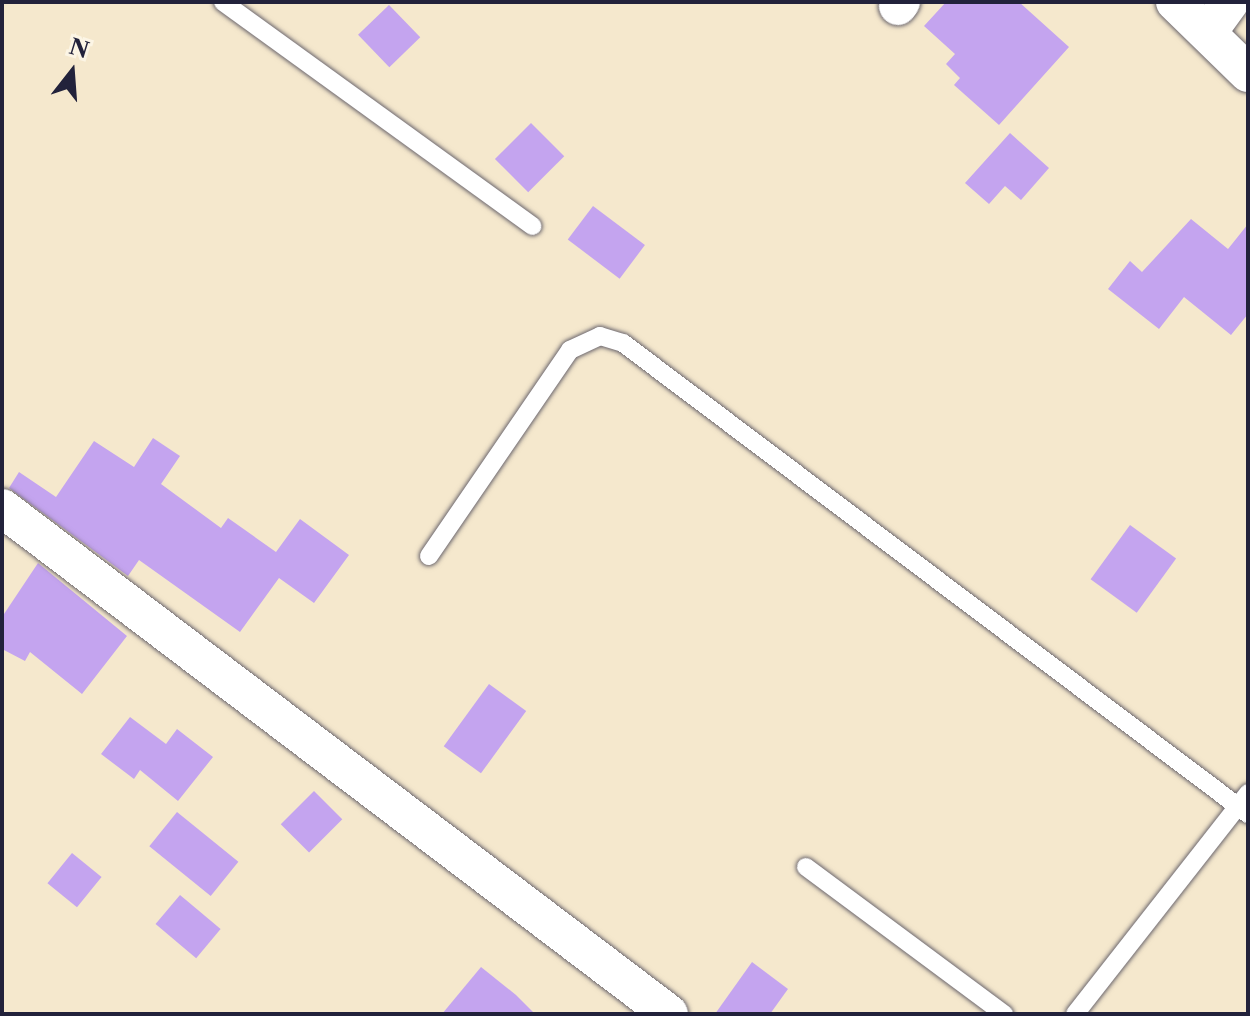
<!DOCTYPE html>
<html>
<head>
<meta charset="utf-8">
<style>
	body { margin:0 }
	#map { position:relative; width:1250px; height:1016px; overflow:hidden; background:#f5e8cd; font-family:"Libre Caslon Text",serif }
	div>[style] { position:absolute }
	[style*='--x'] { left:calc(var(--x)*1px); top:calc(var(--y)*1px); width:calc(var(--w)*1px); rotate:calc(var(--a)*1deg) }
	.building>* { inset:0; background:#c4a4ef; transform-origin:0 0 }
	.roads { filter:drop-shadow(0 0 2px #6c676e) drop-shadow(0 0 2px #6c676e) }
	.service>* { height:18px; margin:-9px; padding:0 9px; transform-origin:9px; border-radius:9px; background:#fff }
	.minor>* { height:38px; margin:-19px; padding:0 19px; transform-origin:19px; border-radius:19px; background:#fff }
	span { translate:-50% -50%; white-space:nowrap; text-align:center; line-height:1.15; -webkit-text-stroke:6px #fcf5e5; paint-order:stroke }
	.frame { position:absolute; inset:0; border:4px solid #22223b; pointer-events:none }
	.north { position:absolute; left:32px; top:32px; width:80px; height:80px; -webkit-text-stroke:6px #fcf5e5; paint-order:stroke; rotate:17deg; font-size:22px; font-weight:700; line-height:32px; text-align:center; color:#22223b }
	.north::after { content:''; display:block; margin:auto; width:28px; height:36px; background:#22223b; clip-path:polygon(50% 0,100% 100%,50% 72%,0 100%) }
</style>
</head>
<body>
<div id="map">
	<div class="building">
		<i style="clip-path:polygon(946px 2px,1019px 2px,1069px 47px,999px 125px,954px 85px,960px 78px,946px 64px,955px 54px,924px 26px)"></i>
		<i style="left:389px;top:5px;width:45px;height:43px;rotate:46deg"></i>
		<i style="left:531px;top:123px;width:47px;height:51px;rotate:45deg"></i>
		<i style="clip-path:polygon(1010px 133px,1049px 168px,1021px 200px,1005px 186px,989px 204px,965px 183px)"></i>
		<i style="left:593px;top:206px;width:65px;height:42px;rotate:37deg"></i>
		<i style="clip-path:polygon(1191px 219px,1228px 249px,1248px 224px,1248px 314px,1231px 335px,1184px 297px,1159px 329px,1108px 289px,1130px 261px,1142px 272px)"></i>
		<i style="clip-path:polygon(153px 438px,180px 456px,161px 484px,221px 528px,228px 518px,276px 552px,300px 519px,349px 555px,314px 603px,279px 578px,240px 632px,139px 560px,128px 576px,9px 488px,19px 472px,56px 497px,94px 441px,134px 467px)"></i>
		<i style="left:1130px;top:525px;width:57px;height:67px;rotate:36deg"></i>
		<i style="clip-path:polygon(38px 563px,127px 636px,82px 694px,30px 652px,25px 661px,2px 649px,2px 617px)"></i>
		<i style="left:489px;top:684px;width:46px;height:77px;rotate:36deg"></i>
		<i style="clip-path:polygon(130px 717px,166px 744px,177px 729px,213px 757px,178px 801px,140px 770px,134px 779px,101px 754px)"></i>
		<i style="left:314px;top:791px;width:40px;height:47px;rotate:45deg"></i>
		<i style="left:177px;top:812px;width:79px;height:44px;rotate:39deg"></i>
		<i style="left:72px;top:853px;width:38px;height:39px;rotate:39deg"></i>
		<i style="left:180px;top:895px;width:53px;height:38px;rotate:40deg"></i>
		<i style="clip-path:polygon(752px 962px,788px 989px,770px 1014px,715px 1014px)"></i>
		<i style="clip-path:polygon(481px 967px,516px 995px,535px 1014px,442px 1014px)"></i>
	</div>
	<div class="roads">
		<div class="service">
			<i style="--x:223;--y:2;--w:382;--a:35.9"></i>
			<i style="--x:429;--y:556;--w:250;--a:-55.6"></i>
			<i style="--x:570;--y:350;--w:33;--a:-25"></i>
			<i style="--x:600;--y:336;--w:24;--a:17"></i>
			<i style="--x:623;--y:343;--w:783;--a:37"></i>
			<i style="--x:806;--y:867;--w:247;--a:36.6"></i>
			<i style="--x:1075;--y:1014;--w:281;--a:-51.9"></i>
		</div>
		<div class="minor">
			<i style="--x:1175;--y:2;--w:102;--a:44.2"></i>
			<i style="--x:898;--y:6;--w:5;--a:-53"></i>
			<i style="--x:1208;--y:32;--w:37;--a:-54"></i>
			<i style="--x:2;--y:508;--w:837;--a:37.18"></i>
		</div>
	</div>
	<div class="frame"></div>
	<div class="north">N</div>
</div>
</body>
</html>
